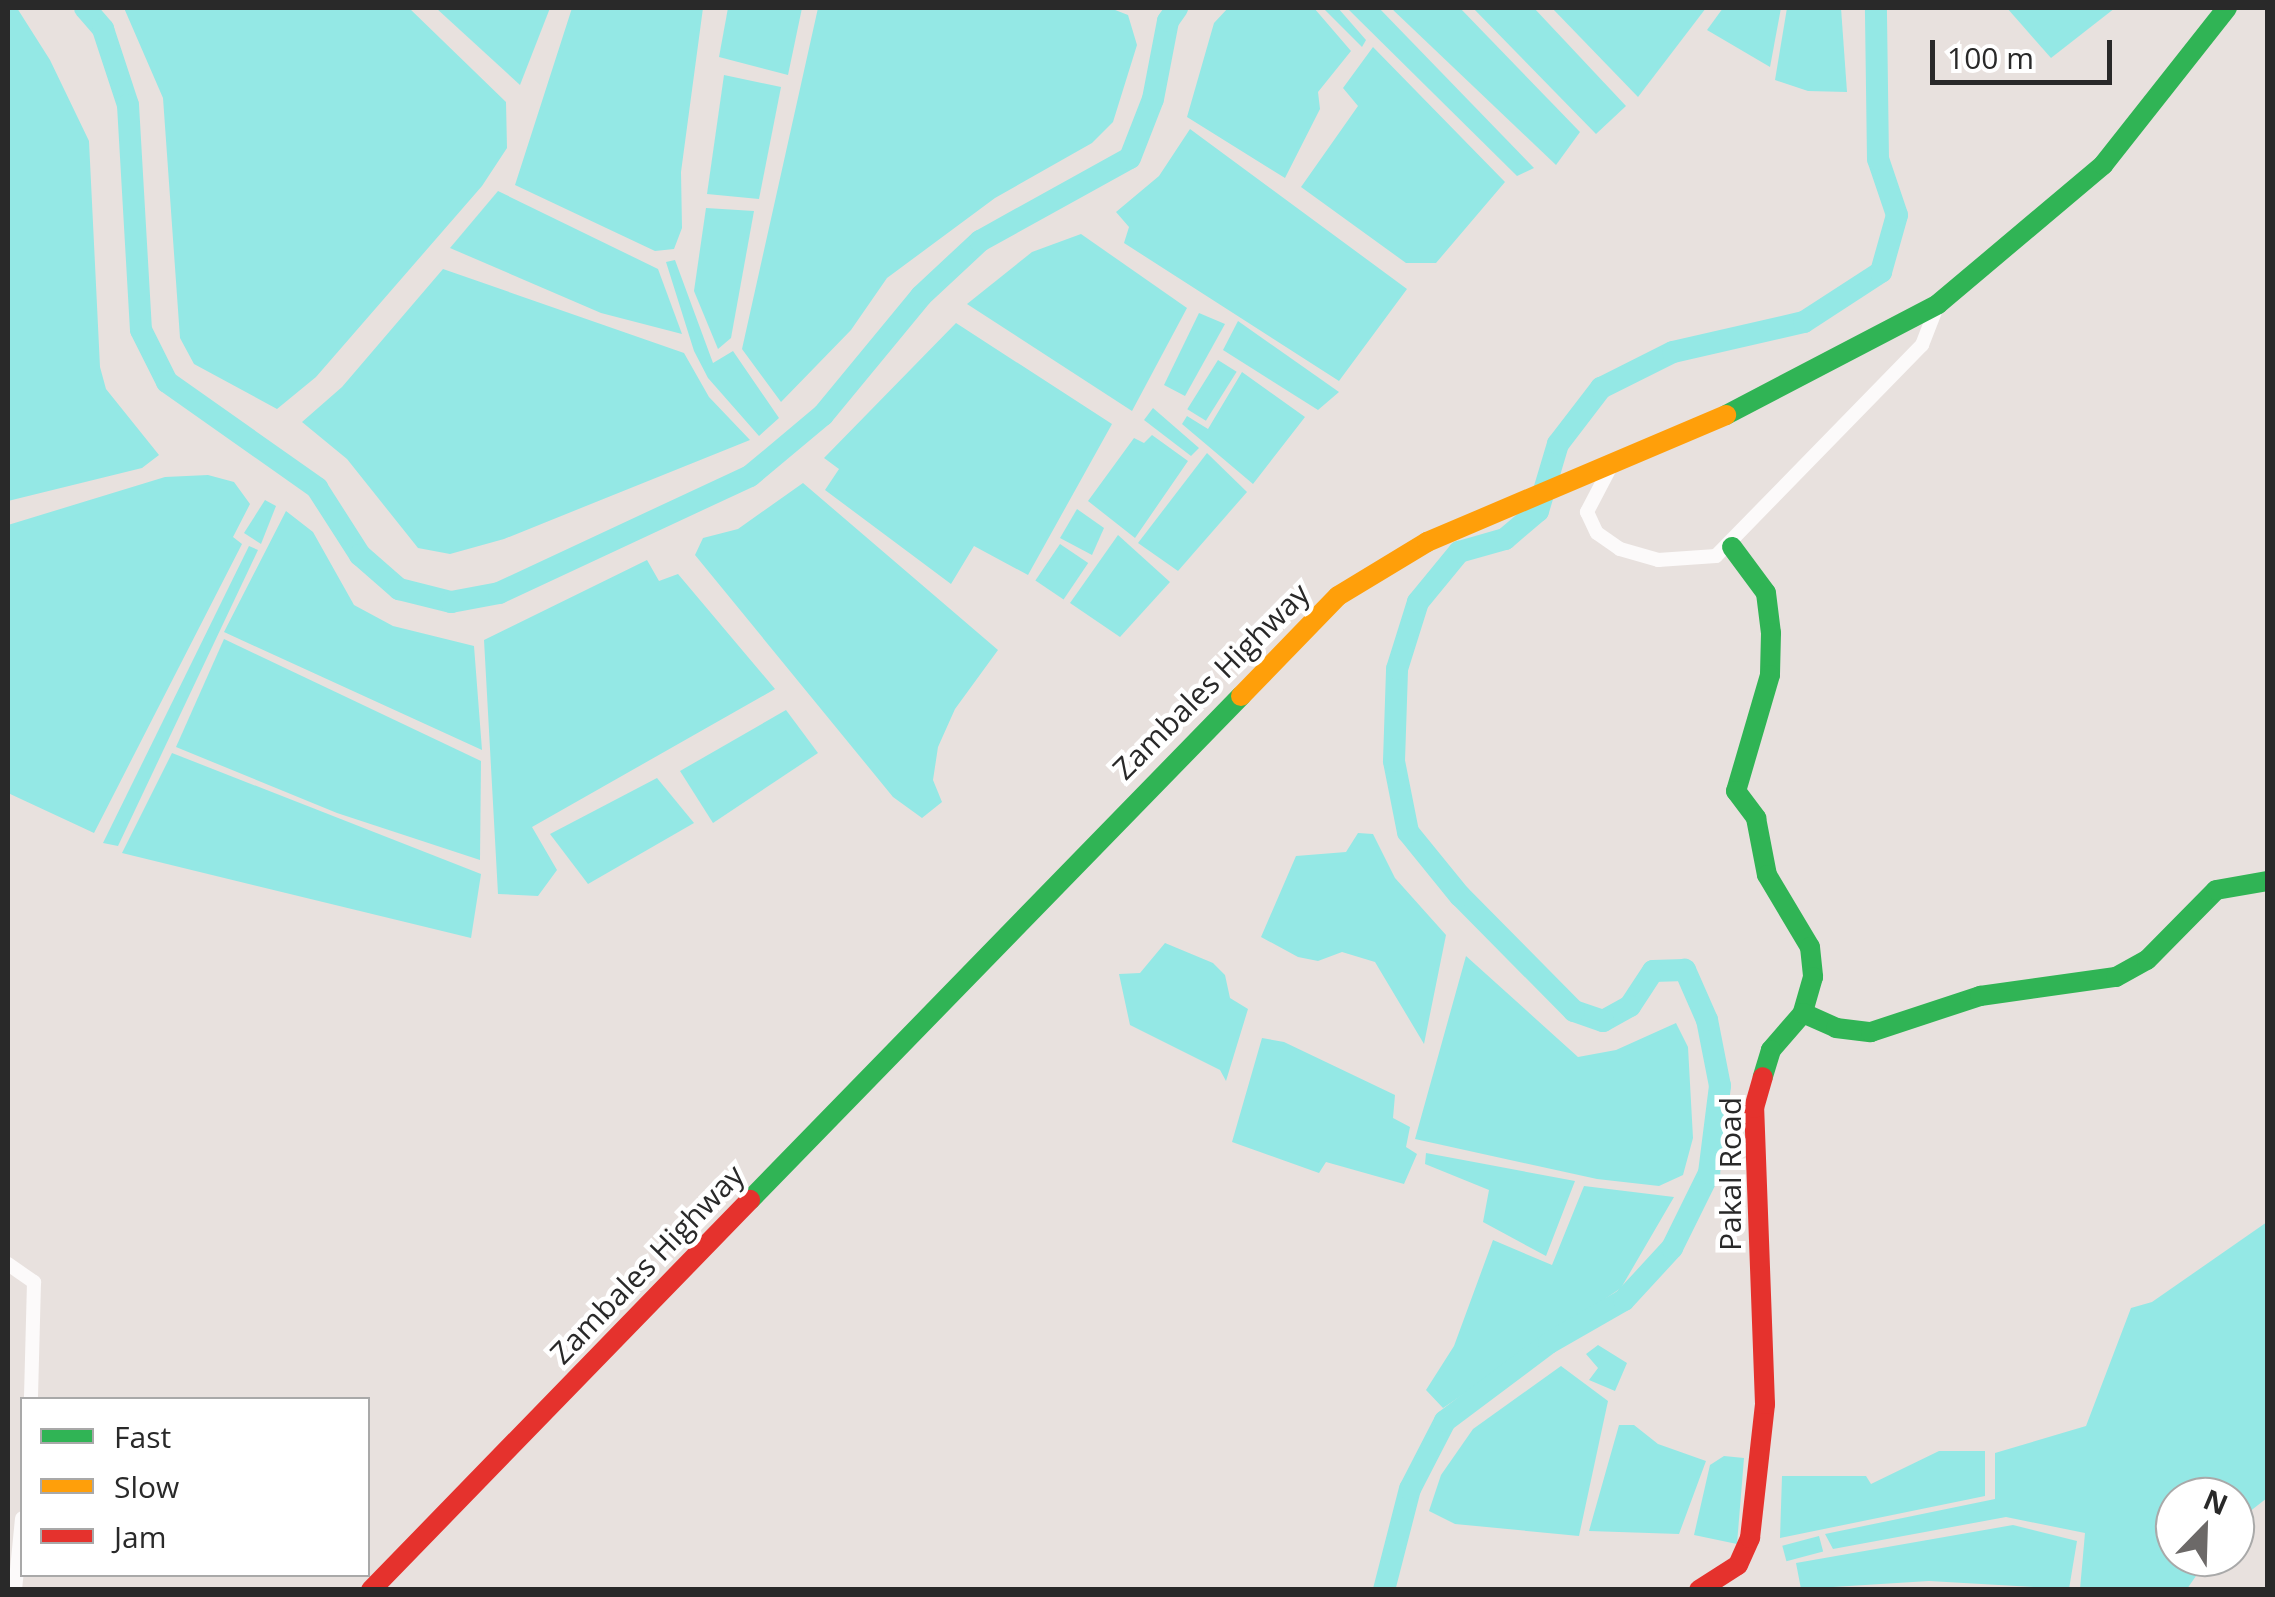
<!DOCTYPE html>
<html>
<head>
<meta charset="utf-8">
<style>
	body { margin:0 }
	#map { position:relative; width:2275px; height:1597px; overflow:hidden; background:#e8e1de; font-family:"Open Sans",sans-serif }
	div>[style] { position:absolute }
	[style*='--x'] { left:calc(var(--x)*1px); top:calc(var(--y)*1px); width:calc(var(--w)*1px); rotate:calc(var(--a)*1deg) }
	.water>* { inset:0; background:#94e8e5; transform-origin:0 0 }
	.river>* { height:22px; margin:-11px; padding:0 11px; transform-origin:11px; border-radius:11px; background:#94e8e5 }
	.street>* { height:14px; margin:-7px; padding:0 7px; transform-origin:7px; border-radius:7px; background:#fcfafa }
	.fast>* { height:20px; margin:-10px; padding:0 10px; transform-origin:10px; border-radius:10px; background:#30b455 }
	.slow>* { height:20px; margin:-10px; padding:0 10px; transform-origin:10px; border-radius:10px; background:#ff9f0a }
	.jam>* { height:20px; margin:-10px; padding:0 10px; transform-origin:10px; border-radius:10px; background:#e5322d }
	span { translate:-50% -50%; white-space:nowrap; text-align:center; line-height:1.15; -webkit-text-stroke:9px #fff; paint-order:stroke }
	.street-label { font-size:30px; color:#292929 }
	.frame { position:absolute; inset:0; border:10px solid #292929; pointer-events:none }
	.legend { position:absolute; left:20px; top:1397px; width:350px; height:180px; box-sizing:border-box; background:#fff; border:2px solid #a9a9a9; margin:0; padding:12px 18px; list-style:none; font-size:30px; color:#292929 }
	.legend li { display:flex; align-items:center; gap:20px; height:50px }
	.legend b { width:50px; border:2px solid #a9a9a9 }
	.north { position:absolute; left:2155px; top:1477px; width:100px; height:100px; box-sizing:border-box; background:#fff; border:2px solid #a9a9a9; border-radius:50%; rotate:23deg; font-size:28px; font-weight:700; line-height:40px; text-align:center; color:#292929 }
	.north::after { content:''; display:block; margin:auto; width:35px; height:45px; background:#6c6968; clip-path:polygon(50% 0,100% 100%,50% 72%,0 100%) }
	.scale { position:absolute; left:1930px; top:40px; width:182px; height:45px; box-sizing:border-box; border:5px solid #292929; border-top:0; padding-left:12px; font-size:30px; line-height:35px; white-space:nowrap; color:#292929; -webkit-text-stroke:8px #fff; paint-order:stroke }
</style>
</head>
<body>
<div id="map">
	<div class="water">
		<i style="clip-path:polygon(8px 8px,17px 8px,50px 60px,89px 141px,100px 367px,106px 389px,159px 455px,142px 468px,8px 501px)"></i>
		<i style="clip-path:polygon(124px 8px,409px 8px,506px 102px,507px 148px,482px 186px,316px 377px,277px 409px,194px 364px,180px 338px,163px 98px)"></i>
		<i style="clip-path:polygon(436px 8px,550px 8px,520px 85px)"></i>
		<i style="clip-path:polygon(572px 8px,703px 8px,681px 172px,682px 228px,674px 249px,655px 251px,515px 185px)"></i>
		<i style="clip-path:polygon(728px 8px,802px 8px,788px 75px,719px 57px)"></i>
		<i style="clip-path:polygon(818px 8px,1110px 8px,1128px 15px,1137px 45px,1113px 122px,1092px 143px,995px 198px,887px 278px,851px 330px,781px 402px,742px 349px)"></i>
		<i style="clip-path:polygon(1228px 8px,1314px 8px,1351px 51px,1318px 92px,1320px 109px,1285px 178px,1187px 117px,1214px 23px)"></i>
		<i style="clip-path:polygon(1323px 8px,1338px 8px,1366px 40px,1362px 47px)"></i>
		<i style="clip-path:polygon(1347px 8px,1379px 8px,1534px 168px,1517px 176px)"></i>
		<i style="clip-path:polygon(1391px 8px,1460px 8px,1580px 132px,1556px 165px)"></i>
		<i style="clip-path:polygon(1473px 8px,1534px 8px,1626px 106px,1596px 134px)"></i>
		<i style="clip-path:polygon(1552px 8px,1706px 8px,1638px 97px)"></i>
		<i style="clip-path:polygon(1723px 8px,1781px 8px,1770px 67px,1707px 30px)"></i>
		<i style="clip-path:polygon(1787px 8px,1841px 8px,1847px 92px,1808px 91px,1775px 80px)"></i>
		<i style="clip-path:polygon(2007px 8px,2115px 8px,2051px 58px)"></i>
		<i style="clip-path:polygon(1373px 47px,1505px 182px,1436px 263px,1406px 263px,1301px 187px,1358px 106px,1343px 88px)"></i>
		<i style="clip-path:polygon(724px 75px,781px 87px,759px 199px,707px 194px)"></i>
		<i style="clip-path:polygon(1190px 129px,1407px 289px,1339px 381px,1124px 243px,1129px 227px,1116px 212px,1159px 176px)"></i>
		<i style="clip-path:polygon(498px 191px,658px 269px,682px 334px,601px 313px,450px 248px)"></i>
		<i style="clip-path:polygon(706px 208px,754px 211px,731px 338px,718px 349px,694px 291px)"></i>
		<i style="clip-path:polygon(1081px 234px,1187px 308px,1132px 411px,967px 304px,1032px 252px)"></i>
		<i style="clip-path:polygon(675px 260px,713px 363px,733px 351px,779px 418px,759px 436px,708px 378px,694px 351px,666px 262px)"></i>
		<i style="clip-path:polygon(443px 269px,684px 353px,709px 397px,750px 440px,504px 539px,450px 554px,418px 548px,347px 459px,302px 422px,342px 387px)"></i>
		<i style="clip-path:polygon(1199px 313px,1225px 324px,1185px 396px,1164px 385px)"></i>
		<i style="clip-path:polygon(1238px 321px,1339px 392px,1318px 410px,1223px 350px)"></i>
		<i style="clip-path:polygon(956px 323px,1112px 424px,1028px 575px,974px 546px,951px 584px,825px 490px,839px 469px,824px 458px)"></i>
		<i style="left:1218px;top:360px;width:22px;height:58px;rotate:32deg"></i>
		<i style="clip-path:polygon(1242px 372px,1305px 417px,1253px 484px,1182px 424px,1187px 416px,1208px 429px)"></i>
		<i style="clip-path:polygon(1153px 408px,1199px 448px,1191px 456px,1144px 420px)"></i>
		<i style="clip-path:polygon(1152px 435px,1188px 461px,1135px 538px,1088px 501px,1134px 438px,1144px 443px)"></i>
		<i style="clip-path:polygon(1207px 453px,1247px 492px,1178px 571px,1138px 543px)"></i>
		<i style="clip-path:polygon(208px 475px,234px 482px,250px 504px,233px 537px,242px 544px,94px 833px,8px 793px,8px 525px,165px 477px)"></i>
		<i style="clip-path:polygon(803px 483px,998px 650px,955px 709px,938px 747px,933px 780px,942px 802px,922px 818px,893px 797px,695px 555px,703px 538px,738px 529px)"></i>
		<i style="clip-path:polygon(265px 500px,276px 506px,261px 544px,244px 533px)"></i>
		<i style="clip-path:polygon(1077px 509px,1104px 528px,1092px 555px,1060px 538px)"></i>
		<i style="clip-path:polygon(286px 511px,313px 532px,354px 605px,393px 626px,474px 646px,482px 750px,224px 632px)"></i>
		<i style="clip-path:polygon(1118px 535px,1170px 582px,1120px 637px,1070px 603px)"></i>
		<i style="left:1060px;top:544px;width:34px;height:44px;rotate:34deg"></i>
		<i style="clip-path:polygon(249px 546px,258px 550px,118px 846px,103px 843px)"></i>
		<i style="clip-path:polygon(647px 560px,659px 581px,678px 574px,775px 689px,532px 827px,557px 870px,538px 896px,498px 894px,484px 640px)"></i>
		<i style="clip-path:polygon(224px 639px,481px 761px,480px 860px,337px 813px,176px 747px)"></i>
		<i style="clip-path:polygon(786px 710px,818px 753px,713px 823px,680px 771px)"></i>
		<i style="clip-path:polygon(172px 753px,481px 874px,471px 938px,122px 853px)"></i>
		<i style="clip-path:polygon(657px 778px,694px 823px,588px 884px,550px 834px)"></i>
		<i style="clip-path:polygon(1358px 833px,1373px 834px,1395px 878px,1446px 935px,1424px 1044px,1375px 962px,1342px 952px,1318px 961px,1298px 957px,1261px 937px,1296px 856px,1346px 852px)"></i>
		<i style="clip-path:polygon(1165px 943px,1213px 963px,1225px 975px,1230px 998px,1248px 1009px,1226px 1081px,1220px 1070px,1130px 1025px,1119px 974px,1140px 973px)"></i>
		<i style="clip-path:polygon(1466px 956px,1578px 1057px,1616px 1050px,1676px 1023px,1688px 1047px,1693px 1138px,1683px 1175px,1659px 1186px,1597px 1179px,1415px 1139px)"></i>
		<i style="clip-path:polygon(1262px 1038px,1284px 1042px,1395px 1095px,1393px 1118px,1410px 1127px,1406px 1147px,1417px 1154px,1404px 1184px,1326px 1162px,1319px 1173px,1232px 1142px)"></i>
		<i style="clip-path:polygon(1426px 1153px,1575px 1181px,1546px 1256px,1483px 1222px,1489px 1190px,1425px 1164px)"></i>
		<i style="clip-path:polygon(1584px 1186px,1674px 1197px,1621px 1288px,1443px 1408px,1426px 1390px,1454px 1346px,1493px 1240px,1552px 1265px)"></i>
		<i style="clip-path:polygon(2267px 1222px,2267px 1498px,2235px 1523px,2235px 1497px,2175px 1497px,2175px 1557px,2209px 1557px,2187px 1589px,2080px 1589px,2085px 1533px,2006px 1517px,1833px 1549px,1825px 1534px,1995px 1499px,1995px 1453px,2086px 1426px,2131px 1308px,2152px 1302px)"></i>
		<i style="clip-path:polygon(1598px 1345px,1627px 1363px,1615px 1391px,1589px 1380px,1598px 1368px,1586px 1354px)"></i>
		<i style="clip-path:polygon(1561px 1366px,1608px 1401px,1579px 1536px,1455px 1524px,1429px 1511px,1441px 1475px,1473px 1429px)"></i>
		<i style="clip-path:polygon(1619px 1425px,1634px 1425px,1658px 1444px,1706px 1461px,1679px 1534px,1589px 1531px)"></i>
		<i style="clip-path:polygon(1939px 1451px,1985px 1451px,1985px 1496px,1780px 1538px,1782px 1476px,1866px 1476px,1871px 1484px)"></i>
		<i style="clip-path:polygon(1724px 1456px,1744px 1458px,1737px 1544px,1694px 1535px,1710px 1465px)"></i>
		<i style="clip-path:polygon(2013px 1525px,2077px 1541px,2069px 1589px,1929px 1581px,1801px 1589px,1796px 1563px)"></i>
		<i style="left:1819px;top:1536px;width:16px;height:38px;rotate:75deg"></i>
	</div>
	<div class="river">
		<i style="--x:85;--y:8;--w:28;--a:49"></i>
		<i style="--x:103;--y:29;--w:80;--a:71.8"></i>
		<i style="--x:128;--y:105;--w:225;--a:86.7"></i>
		<i style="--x:141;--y:330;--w:58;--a:63.4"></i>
		<i style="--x:167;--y:382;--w:184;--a:35.2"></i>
		<i style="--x:317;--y:488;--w:80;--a:57.3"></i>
		<i style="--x:360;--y:555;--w:52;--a:41.1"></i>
		<i style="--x:399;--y:589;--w:54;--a:14"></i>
		<i style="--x:451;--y:602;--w:49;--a:-10.6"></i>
		<i style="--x:499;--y:593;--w:277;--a:-25"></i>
		<i style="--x:750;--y:476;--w:95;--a:-39.9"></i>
		<i style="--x:823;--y:415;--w:154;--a:-50.5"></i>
		<i style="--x:921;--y:296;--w:81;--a:-43"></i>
		<i style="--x:980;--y:241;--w:171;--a:-29"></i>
		<i style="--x:1130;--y:158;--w:63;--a:-68.7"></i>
		<i style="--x:1153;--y:99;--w:79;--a:-79.1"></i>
		<i style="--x:1168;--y:21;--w:16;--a:-55"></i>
		<i style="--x:1384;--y:1590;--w:104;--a:-75.6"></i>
		<i style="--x:1410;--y:1489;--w:76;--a:-62.8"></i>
		<i style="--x:1445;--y:1421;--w:130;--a:-36.9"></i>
		<i style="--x:1549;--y:1343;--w:86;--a:-29.8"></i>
		<i style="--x:1624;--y:1300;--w:71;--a:-47.3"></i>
		<i style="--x:1672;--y:1248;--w:84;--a:-63.7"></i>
		<i style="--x:1709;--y:1173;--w:88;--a:-82.8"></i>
		<i style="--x:1720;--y:1086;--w:67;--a:-101.1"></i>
		<i style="--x:1707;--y:1020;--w:55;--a:-113.7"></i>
		<i style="--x:1685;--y:970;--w:32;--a:178"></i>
		<i style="--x:1653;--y:971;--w:42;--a:123.3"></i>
		<i style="--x:1630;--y:1006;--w:31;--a:151"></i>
		<i style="--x:1603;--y:1021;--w:31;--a:-161"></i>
		<i style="--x:1574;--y:1011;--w:162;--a:-134.7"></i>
		<i style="--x:1460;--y:896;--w:82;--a:-129.1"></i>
		<i style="--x:1408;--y:832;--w:72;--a:-101.2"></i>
		<i style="--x:1394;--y:761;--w:92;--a:-88.1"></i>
		<i style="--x:1397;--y:669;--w:70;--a:-72.6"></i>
		<i style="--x:1418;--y:602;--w:65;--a:-50.6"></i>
		<i style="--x:1459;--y:552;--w:48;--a:-15.8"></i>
		<i style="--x:1505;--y:539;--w:43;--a:-40.3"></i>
		<i style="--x:1538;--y:511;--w:70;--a:-73.4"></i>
		<i style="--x:1558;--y:444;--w:71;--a:-52.5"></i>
		<i style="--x:1601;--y:388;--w:80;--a:-26.6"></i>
		<i style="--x:1673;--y:352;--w:134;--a:-12.9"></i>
		<i style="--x:1804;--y:322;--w:92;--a:-33"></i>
		<i style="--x:1881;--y:272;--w:59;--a:-74.3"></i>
		<i style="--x:1897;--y:215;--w:59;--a:-108.7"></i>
		<i style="--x:1878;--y:159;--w:151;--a:-90.8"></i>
	</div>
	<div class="street">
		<i style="--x:1611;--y:466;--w:52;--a:117.6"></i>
		<i style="--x:1587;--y:512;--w:23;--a:65"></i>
		<i style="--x:1597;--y:533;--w:28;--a:35"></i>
		<i style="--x:1620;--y:549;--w:40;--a:16"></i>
		<i style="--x:1658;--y:560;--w:58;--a:-3.9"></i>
		<i style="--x:1716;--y:556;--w:295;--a:-45.7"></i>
		<i style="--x:1922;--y:345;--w:44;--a:-68.7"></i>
		<i style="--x:8;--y:1264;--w:32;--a:35"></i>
		<i style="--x:34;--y:1282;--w:118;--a:91.5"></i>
		<i style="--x:15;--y:1590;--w:72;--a:-84.4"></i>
	</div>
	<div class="fast">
		<i style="--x:1726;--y:415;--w:239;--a:-27.6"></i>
		<i style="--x:1938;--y:304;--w:216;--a:-40.1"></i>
		<i style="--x:2103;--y:165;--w:200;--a:-51.7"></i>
		<i style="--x:1732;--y:547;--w:57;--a:53.5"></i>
		<i style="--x:1766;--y:593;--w:40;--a:82.9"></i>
		<i style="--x:1771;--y:633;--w:42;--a:91.4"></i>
		<i style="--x:1770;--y:675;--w:121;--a:106.3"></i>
		<i style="--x:1736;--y:791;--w:34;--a:53"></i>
		<i style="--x:1756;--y:818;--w:58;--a:79.1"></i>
		<i style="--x:1767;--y:875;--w:84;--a:59.2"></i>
		<i style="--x:1810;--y:947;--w:30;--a:84"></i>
		<i style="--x:1813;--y:977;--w:37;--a:106"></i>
		<i style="--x:1803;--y:1013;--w:49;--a:130.9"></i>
		<i style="--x:1771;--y:1050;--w:28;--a:107"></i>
		<i style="--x:1803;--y:1013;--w:36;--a:24"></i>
		<i style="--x:1836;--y:1028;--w:35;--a:7"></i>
		<i style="--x:1871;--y:1032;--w:115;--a:-18.3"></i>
		<i style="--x:1980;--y:996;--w:137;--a:-8"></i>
		<i style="--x:2116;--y:977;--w:35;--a:-29"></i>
		<i style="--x:2147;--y:960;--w:98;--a:-45.4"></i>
		<i style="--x:2216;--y:890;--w:53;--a:-9.8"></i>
		<i style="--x:750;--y:1200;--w:704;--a:-45.75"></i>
	</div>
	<div class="slow">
		<i style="--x:1241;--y:696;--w:139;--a:-45.9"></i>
		<i style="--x:1338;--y:596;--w:104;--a:-31.2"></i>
		<i style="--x:1427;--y:542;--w:325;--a:-23"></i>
	</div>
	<div class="jam">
		<i style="--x:371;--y:1590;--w:544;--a:-45.82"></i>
		<i style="--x:1699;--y:1590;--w:46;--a:-32.7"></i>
		<i style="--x:1738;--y:1565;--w:30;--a:-66"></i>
		<i style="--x:1750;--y:1538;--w:135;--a:-83.6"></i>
		<i style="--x:1765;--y:1404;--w:296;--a:-92.1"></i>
		<i style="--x:1754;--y:1108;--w:32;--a:-74"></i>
	</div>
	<div class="street-label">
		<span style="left:1211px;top:681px;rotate:-45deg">Zambales Highway</span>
		<span style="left:1730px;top:1174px;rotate:-90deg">Pakal Road</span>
		<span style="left:647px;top:1264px;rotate:-46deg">Zambales Highway</span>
	</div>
	<div class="frame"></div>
	<ul class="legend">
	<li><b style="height:12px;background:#30b455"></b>Fast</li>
	<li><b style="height:12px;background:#ff9f0a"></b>Slow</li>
	<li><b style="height:12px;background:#e5322d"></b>Jam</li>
	</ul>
	<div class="north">N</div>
	<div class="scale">100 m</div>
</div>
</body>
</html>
